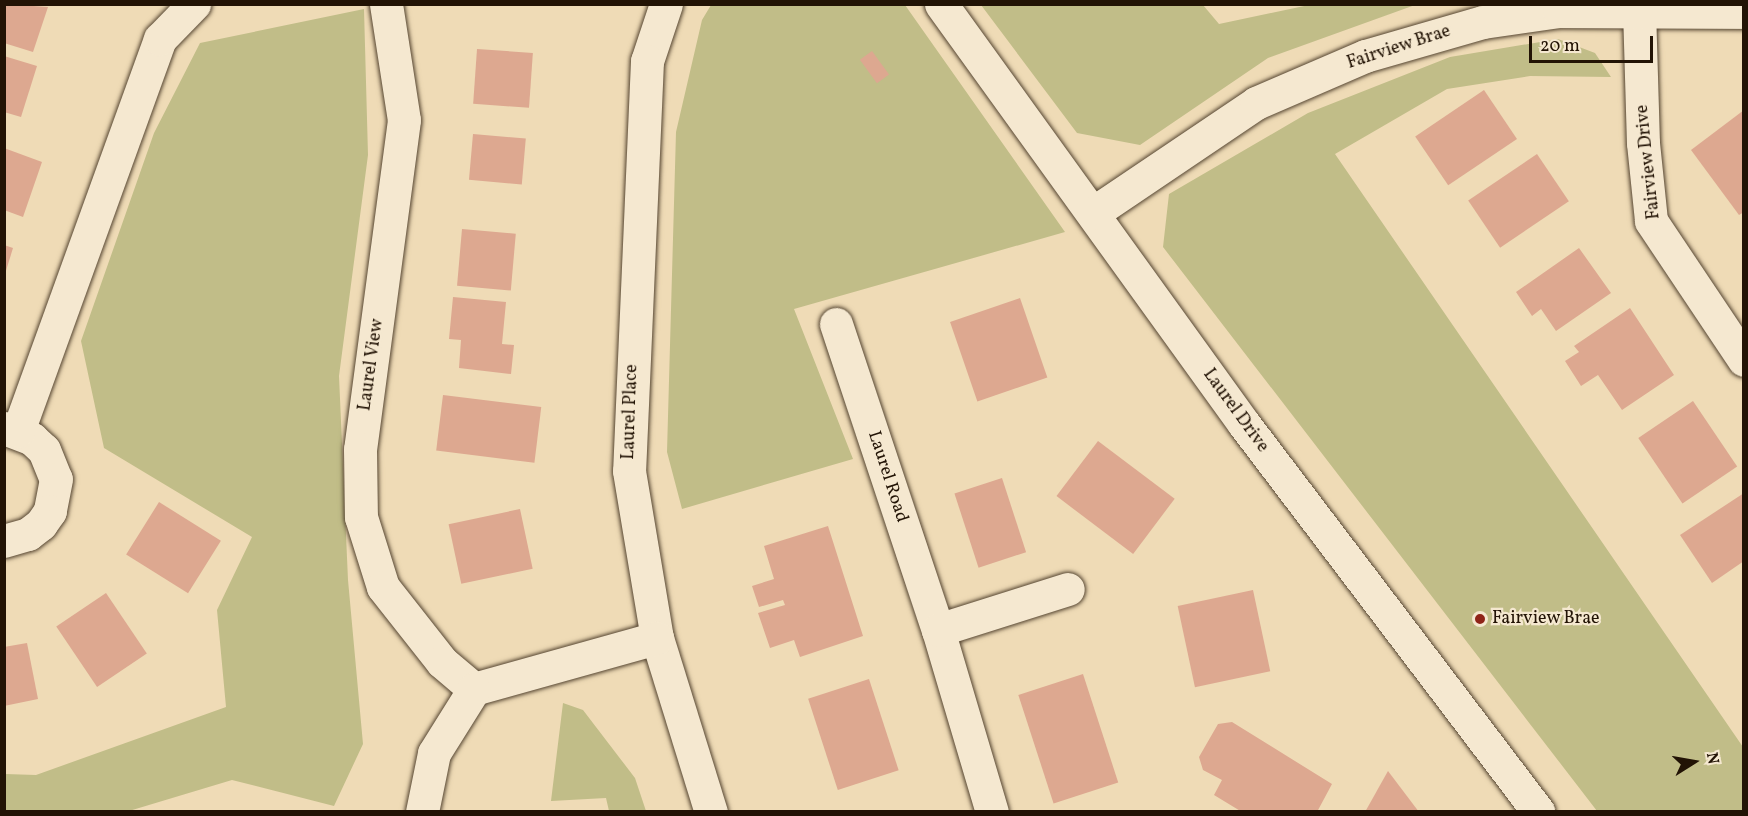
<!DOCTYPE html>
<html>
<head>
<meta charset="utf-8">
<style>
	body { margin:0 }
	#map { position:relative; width:1748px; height:816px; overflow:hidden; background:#efdbb6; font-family:Vollkorn,serif }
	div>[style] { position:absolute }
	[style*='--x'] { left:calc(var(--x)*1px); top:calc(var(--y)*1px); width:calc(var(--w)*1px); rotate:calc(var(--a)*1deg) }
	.green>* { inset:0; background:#c1bd88 }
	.building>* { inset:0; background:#dda890; transform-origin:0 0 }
	.roads { filter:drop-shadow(0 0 2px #554531) drop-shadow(0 0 2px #554531) }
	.minor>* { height:33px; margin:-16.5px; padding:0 16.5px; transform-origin:16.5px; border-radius:16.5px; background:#f5e8d0 }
	.dots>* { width:16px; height:16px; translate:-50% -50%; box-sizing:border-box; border:3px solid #f5e8d0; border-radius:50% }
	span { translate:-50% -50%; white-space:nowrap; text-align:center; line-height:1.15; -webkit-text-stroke:4.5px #f5e8d0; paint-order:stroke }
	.street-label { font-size:18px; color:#221305 }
	.poi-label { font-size:18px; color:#221305 }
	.left { translate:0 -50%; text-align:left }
	.frame { position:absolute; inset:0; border:6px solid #221305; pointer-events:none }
	.north { position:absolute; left:1664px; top:732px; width:60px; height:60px; -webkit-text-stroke:4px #f5e8d0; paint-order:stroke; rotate:79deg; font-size:16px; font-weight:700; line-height:24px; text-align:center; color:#221305 }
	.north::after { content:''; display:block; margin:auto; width:21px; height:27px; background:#221305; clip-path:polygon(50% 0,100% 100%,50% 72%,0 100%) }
	.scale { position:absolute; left:1529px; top:36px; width:124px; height:27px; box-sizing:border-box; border:3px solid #221305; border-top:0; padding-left:8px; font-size:18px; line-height:21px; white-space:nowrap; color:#221305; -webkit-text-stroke:4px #f5e8d0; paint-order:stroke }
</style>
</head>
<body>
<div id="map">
	<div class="green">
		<i style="clip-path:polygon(711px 5px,905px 5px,1065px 232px,794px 309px,853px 459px,682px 509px,667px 452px,676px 132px,702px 20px)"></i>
		<i style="clip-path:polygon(981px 5px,1203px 5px,1219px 24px,1309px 5px,1415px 5px,1268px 58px,1140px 145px,1077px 133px)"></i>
		<i style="clip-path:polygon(364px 9px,368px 155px,339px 376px,348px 580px,363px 744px,334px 806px,232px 780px,129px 811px,5px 812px,5px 774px,36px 775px,226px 707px,217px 610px,252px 537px,104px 448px,81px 341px,154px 133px,200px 43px)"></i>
		<i style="clip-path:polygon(1558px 39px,1595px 53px,1611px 77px,1530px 76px,1447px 89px,1335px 154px,1743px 747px,1743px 811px,1597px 811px,1163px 247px,1169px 194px,1308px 113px,1450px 57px)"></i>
		<i style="clip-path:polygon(563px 703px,583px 710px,635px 778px,646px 811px,609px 811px,606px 798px,551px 801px)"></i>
	</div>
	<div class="building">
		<i style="clip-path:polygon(4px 4px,48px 7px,33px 52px,4px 43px)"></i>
		<i style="left:477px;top:49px;width:56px;height:55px;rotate:4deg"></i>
		<i style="left:872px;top:51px;width:29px;height:15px;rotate:54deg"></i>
		<i style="clip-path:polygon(4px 56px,37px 66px,21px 117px,4px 112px)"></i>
		<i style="left:1484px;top:90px;width:59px;height:83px;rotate:56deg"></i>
		<i style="clip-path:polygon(1744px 110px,1744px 212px,1739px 215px,1691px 150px)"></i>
		<i style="left:473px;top:134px;width:53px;height:46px;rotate:5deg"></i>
		<i style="clip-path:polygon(4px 148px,42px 162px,23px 217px,4px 210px)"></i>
		<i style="left:1537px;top:154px;width:57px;height:83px;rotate:56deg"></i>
		<i style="left:462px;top:229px;width:54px;height:57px;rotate:5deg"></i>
		<i style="clip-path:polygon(4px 245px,13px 248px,5px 274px,4px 274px)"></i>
		<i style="clip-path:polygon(1579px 248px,1611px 293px,1556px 331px,1541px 309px,1532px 316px,1516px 292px)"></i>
		<i style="clip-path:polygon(453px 297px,506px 302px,502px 344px,514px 345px,511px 374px,459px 368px,461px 340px,449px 339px)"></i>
		<i style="left:1020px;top:298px;width:84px;height:74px;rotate:71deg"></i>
		<i style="clip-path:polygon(1630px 308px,1674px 375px,1622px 410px,1598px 375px,1581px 386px,1565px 361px,1579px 352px,1574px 346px)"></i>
		<i style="left:443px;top:395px;width:99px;height:56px;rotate:7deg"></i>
		<i style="left:1693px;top:401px;width:79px;height:66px;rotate:56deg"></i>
		<i style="left:1098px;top:441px;width:96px;height:69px;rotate:37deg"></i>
		<i style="left:1002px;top:478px;width:78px;height:50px;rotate:72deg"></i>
		<i style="clip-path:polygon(1744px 493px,1744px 561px,1712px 583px,1680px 535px)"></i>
		<i style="left:159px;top:502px;width:73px;height:62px;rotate:32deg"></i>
		<i style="left:520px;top:509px;width:61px;height:73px;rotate:78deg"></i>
		<i style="clip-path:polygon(828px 526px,863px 636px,800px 657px,794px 640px,770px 648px,758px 613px,785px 605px,783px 600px,759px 607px,752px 586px,774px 579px,764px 546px)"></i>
		<i style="left:1253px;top:590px;width:83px;height:77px;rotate:78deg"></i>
		<i style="left:106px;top:593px;width:73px;height:60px;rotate:56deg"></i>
		<i style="clip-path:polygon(27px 643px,38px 699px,4px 706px,4px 647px)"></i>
		<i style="left:1083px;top:674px;width:114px;height:68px;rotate:72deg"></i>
		<i style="left:869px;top:679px;width:96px;height:64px;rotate:72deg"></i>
		<i style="clip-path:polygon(1232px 722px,1332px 784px,1317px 812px,1242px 812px,1214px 795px,1222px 780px,1203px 770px,1199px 757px,1218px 724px)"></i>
		<i style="clip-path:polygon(1388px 771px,1419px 812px,1365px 812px)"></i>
	</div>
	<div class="roads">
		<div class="minor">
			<i style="--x:386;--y:4;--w:117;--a:81.2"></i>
			<i style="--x:404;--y:120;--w:332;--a:97.6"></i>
			<i style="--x:360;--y:449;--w:68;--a:89.2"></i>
			<i style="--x:361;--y:517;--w:73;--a:72.6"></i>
			<i style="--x:383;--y:587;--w:95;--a:51.8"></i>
			<i style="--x:442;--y:662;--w:42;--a:40.2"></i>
			<i style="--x:666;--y:4;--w:60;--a:108.4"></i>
			<i style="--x:647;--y:61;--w:410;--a:92.5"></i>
			<i style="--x:629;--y:471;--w:169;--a:80.5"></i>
			<i style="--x:657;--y:638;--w:182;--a:72.8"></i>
			<i style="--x:941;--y:4;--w:518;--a:54.19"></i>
			<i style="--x:1244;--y:424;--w:487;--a:52.8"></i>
			<i style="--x:1639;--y:9;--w:134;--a:88.3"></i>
			<i style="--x:1643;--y:143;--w:78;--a:84.1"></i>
			<i style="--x:1651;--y:221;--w:167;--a:56.2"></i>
			<i style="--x:1093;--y:213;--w:197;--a:-34"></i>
			<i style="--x:1256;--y:103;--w:119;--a:-23.3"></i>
			<i style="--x:1365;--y:56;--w:123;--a:-16.1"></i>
			<i style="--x:1483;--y:22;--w:77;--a:-8.2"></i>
			<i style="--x:1559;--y:11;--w:185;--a:0.3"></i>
			<i style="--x:836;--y:324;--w:323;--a:71.6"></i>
			<i style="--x:938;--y:630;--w:190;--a:73.5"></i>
			<i style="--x:4;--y:428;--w:30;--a:21"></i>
			<i style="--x:32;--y:439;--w:16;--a:43"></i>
			<i style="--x:44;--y:450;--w:31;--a:68"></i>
			<i style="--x:56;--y:479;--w:33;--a:101"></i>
			<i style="--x:50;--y:511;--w:16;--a:125"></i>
			<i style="--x:41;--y:524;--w:16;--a:142"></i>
			<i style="--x:28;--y:534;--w:25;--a:164"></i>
			<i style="--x:18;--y:431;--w:417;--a:-70.1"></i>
			<i style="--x:160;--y:39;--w:49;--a:-45.8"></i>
			<i style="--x:938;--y:630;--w:136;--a:-17.5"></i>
			<i style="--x:474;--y:689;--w:190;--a:-15.6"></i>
			<i style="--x:422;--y:812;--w:60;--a:-78.5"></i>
			<i style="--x:434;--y:753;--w:75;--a:-58"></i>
		</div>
	</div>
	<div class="dots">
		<i style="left:1480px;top:619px;background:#8f2418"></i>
	</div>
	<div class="street-label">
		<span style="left:1399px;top:48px;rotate:-18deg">Fairview Brae</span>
		<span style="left:1649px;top:162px;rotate:-96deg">Fairview Drive</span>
		<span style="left:372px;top:365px;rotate:-82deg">Laurel View</span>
		<span style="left:1235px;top:411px;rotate:54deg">Laurel Drive</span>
		<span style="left:631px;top:412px;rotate:-88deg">Laurel Place</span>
		<span style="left:887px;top:477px;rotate:72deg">Laurel Road</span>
	</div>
	<div class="poi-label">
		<span class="left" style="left:1492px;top:619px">Fairview Brae</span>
	</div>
	<div class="frame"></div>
	<div class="north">N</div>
	<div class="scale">20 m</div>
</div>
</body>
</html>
